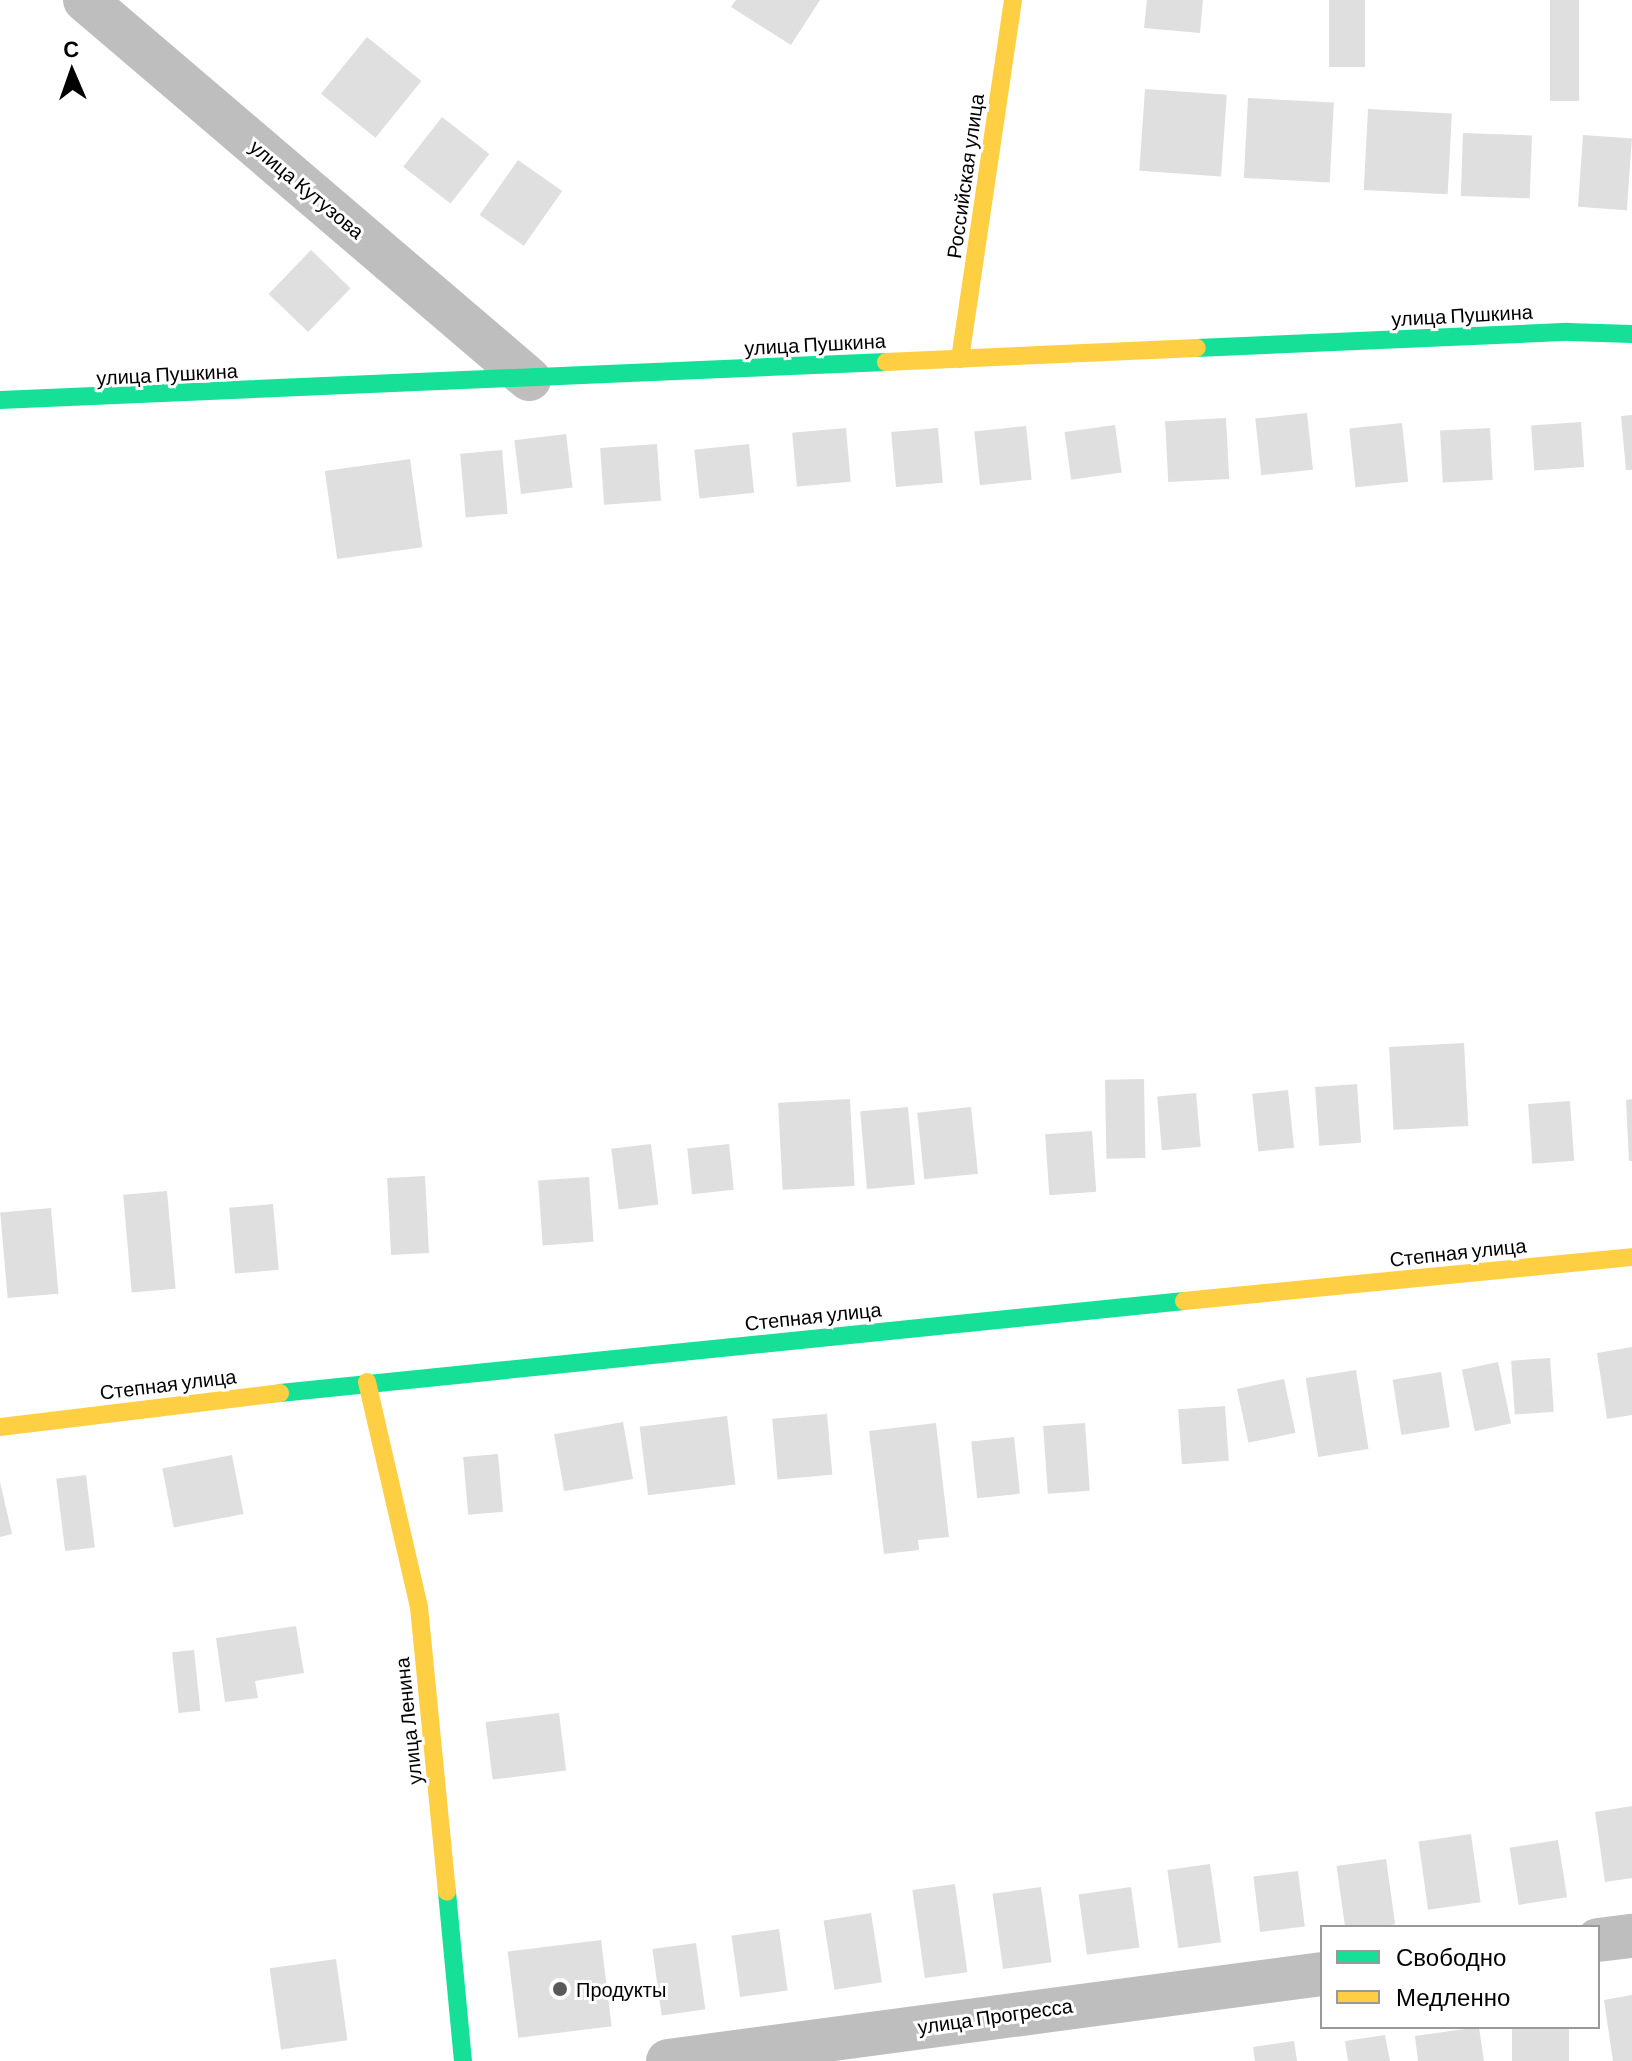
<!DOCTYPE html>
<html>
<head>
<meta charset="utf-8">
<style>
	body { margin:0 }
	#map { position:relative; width:1632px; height:2061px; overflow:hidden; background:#fff; font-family:Barlow,sans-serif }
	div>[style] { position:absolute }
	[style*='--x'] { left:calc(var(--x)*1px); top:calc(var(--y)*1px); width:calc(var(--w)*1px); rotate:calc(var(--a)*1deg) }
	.building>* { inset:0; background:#dfdfdf; transform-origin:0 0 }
	.street>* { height:44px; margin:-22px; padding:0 22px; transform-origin:22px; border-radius:22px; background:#bebebe }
	.fast>* { height:18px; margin:-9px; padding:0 9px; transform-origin:9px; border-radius:9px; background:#16e098 }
	.slow>* { height:18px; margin:-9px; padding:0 9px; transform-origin:9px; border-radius:9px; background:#ffcf43 }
	.dots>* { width:22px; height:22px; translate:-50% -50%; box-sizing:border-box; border:4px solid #fff; border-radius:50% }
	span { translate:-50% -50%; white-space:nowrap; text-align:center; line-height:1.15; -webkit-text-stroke:6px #fff; paint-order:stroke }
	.street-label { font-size:20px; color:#000 }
	.poi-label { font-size:20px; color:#000 }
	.left { translate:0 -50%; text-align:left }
	.legend { position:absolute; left:1320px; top:1925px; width:280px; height:104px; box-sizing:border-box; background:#fff; border:2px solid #999; margin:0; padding:10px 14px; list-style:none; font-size:24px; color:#000 }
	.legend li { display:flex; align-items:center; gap:16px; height:40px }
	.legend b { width:40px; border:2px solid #999 }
	.north { position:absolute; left:32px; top:32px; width:80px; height:80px; -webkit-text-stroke:6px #fff; paint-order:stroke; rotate:358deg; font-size:22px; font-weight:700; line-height:32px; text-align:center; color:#000 }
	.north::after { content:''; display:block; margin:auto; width:28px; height:36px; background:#000; clip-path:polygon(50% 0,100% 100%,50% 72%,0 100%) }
</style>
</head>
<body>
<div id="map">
	<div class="building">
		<i style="clip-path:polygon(736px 0,820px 0,791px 45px,731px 7px)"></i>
		<i style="clip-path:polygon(1147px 0,1203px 0,1200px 33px,1144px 28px)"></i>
		<i style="left:1329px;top:0;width:36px;height:67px"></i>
		<i style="left:1550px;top:0;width:29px;height:101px"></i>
		<i style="left:367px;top:37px;width:70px;height:73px;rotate:39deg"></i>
		<i style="left:1145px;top:89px;width:82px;height:82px;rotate:4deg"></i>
		<i style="left:1248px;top:98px;width:86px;height:80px;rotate:3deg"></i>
		<i style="left:1368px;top:109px;width:84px;height:81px;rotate:3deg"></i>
		<i style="left:442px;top:117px;width:60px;height:63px;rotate:38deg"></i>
		<i style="left:1463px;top:133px;width:69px;height:63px;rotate:2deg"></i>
		<i style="left:1583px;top:135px;width:49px;height:72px;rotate:4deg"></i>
		<i style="left:518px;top:160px;width:54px;height:67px;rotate:35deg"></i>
		<i style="left:311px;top:250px;width:55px;height:61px;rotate:44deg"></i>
		<i style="left:1307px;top:413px;width:57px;height:52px;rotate:84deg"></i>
		<i style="clip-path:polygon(1632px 415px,1632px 470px,1626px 470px,1621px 416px)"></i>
		<i style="left:1226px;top:418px;width:61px;height:61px;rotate:87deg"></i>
		<i style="left:1581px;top:422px;width:45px;height:50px;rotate:86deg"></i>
		<i style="left:1402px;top:423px;width:59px;height:53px;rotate:84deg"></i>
		<i style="left:1115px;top:425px;width:48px;height:51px;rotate:82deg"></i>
		<i style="left:1026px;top:426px;width:54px;height:52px;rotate:84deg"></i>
		<i style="left:846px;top:428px;width:54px;height:54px;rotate:85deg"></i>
		<i style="left:938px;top:428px;width:55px;height:47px;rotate:85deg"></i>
		<i style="left:1490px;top:428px;width:52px;height:50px;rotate:87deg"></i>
		<i style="left:566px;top:434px;width:54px;height:52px;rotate:83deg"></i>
		<i style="left:657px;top:444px;width:57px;height:57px;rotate:86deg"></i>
		<i style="left:749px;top:444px;width:49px;height:55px;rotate:84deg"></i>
		<i style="left:502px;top:450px;width:64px;height:42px;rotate:85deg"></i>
		<i style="left:410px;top:459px;width:89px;height:86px;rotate:82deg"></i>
		<i style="left:1464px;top:1043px;width:83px;height:75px;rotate:87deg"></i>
		<i style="left:1144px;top:1079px;width:79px;height:39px;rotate:89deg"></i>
		<i style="left:1357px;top:1084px;width:59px;height:42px;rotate:86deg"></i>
		<i style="left:1288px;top:1090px;width:58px;height:36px;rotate:84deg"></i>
		<i style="left:1196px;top:1093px;width:54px;height:39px;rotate:85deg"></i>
		<i style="left:850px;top:1099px;width:87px;height:72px;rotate:87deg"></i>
		<i style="clip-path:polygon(1632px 1099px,1632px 1161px,1629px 1161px,1626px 1100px)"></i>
		<i style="left:1570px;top:1101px;width:60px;height:42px;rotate:86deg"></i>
		<i style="left:908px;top:1107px;width:78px;height:48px;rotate:85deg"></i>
		<i style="left:971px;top:1107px;width:67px;height:54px;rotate:84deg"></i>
		<i style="left:1092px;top:1131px;width:61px;height:47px;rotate:86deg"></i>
		<i style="left:651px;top:1144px;width:61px;height:40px;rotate:83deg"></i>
		<i style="left:729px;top:1144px;width:46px;height:42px;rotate:84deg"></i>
		<i style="left:425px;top:1176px;width:77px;height:38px;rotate:87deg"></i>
		<i style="left:589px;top:1177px;width:65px;height:51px;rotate:86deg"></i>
		<i style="left:167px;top:1191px;width:98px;height:44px;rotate:85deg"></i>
		<i style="left:273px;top:1204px;width:66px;height:44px;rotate:85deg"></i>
		<i style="left:51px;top:1208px;width:86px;height:51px;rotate:85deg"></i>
		<i style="clip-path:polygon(1632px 1347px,1632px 1415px,1607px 1419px,1597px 1353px)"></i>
		<i style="left:1550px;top:1358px;width:54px;height:39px;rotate:86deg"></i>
		<i style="left:1498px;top:1362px;width:63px;height:37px;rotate:78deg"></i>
		<i style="left:1356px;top:1370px;width:80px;height:51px;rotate:81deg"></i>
		<i style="left:1441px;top:1372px;width:56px;height:49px;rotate:81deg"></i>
		<i style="left:1284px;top:1379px;width:55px;height:48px;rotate:78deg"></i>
		<i style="left:1225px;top:1406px;width:55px;height:47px;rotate:86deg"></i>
		<i style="left:827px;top:1414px;width:61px;height:55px;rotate:85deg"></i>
		<i style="left:727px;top:1416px;width:69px;height:88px;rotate:83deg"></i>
		<i style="left:623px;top:1422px;width:58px;height:70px;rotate:80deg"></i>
		<i style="clip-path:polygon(936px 1423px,949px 1537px,918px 1540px,919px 1550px,884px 1554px,869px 1431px)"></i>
		<i style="left:1085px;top:1423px;width:68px;height:42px;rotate:86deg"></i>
		<i style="left:1014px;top:1437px;width:57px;height:43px;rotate:84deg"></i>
		<i style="left:498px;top:1454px;width:58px;height:35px;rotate:85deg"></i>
		<i style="left:232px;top:1455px;width:60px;height:71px;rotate:79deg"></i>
		<i style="left:86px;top:1475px;width:73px;height:30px;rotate:83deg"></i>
		<i style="clip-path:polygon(0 1482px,12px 1534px,0 1537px)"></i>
		<i style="clip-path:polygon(296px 1626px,304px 1673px,255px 1681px,258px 1698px,225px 1702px,216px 1638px)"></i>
		<i style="left:194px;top:1650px;width:61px;height:22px;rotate:84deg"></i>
		<i style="left:559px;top:1713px;width:58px;height:74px;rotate:83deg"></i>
		<i style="clip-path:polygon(1632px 1806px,1632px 1878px,1605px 1882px,1595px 1812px)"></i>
		<i style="left:1471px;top:1834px;width:69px;height:53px;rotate:82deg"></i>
		<i style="left:1558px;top:1840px;width:58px;height:49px;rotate:81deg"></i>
		<i style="left:1386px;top:1859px;width:66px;height:50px;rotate:82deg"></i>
		<i style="left:1210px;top:1864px;width:79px;height:43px;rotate:82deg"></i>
		<i style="left:1298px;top:1871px;width:56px;height:45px;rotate:83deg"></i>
		<i style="left:955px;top:1884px;width:89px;height:43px;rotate:82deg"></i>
		<i style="left:1041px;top:1887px;width:76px;height:49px;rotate:82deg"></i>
		<i style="left:1131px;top:1887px;width:61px;height:53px;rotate:82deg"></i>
		<i style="left:871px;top:1913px;width:70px;height:48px;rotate:81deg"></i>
		<i style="left:779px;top:1929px;width:62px;height:48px;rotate:82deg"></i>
		<i style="left:601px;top:1940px;width:87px;height:94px;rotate:83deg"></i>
		<i style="left:696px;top:1943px;width:67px;height:44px;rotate:82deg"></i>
		<i style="left:336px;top:1959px;width:82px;height:67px;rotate:82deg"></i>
		<i style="clip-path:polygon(1632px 1995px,1632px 2061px,1613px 2061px,1604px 2000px)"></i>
		<i style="clip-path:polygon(1479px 2027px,1484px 2061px,1418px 2061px,1415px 2036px)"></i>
		<i style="left:1512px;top:2027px;width:57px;height:34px"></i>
		<i style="clip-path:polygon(1385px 2035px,1390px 2061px,1348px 2061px,1345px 2041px)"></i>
		<i style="clip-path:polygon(1294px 2041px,1297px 2061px,1255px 2061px,1253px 2047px)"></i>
	</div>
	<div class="street">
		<i style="--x:85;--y:0;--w:584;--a:40.48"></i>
		<i style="--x:1598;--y:1940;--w:34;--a:-7"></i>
		<i style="--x:668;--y:2061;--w:660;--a:-7.58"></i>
	</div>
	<div class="fast">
		<i style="--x:1197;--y:348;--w:371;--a:-2.5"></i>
		<i style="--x:1568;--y:332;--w:64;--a:1.8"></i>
		<i style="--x:0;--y:400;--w:887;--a:-2.46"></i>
		<i style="--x:280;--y:1393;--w:909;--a:-5.81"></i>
		<i style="--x:447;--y:1892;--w:170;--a:84.6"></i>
	</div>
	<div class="slow">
		<i style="--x:960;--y:359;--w:363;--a:-81.6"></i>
		<i style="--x:886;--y:362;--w:311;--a:-2.6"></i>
		<i style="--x:1184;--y:1301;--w:450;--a:-5.6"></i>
		<i style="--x:367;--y:1382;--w:231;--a:77"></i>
		<i style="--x:419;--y:1607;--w:286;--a:84.4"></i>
		<i style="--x:0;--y:1427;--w:282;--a:-6.9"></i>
	</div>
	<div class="dots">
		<i style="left:560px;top:1989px;background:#595959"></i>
	</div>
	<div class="street-label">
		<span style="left:965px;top:176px;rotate:-82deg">Российская улица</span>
		<span style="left:307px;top:189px;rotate:40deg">улица Кутузова</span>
		<span style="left:1462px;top:315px;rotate:-3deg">улица Пушкина</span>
		<span style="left:815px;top:344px;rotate:-3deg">улица Пушкина</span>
		<span style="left:167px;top:374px;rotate:-3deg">улица Пушкина</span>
		<span style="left:1458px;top:1252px;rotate:-6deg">Степная улица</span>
		<span style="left:813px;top:1316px;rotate:-6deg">Степная улица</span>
		<span style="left:168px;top:1384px;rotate:-7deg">Степная улица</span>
		<span style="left:408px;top:1721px;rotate:-96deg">улица Ленина</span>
		<span style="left:995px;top:2016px;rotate:-8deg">улица Прогресса</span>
	</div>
	<div class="poi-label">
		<span class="left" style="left:576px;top:1989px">Продукты</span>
	</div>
	<ul class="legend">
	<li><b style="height:10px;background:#16e098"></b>Свободно</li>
	<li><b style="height:10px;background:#ffcf43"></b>Медленно</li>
	</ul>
	<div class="north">С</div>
</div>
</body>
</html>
